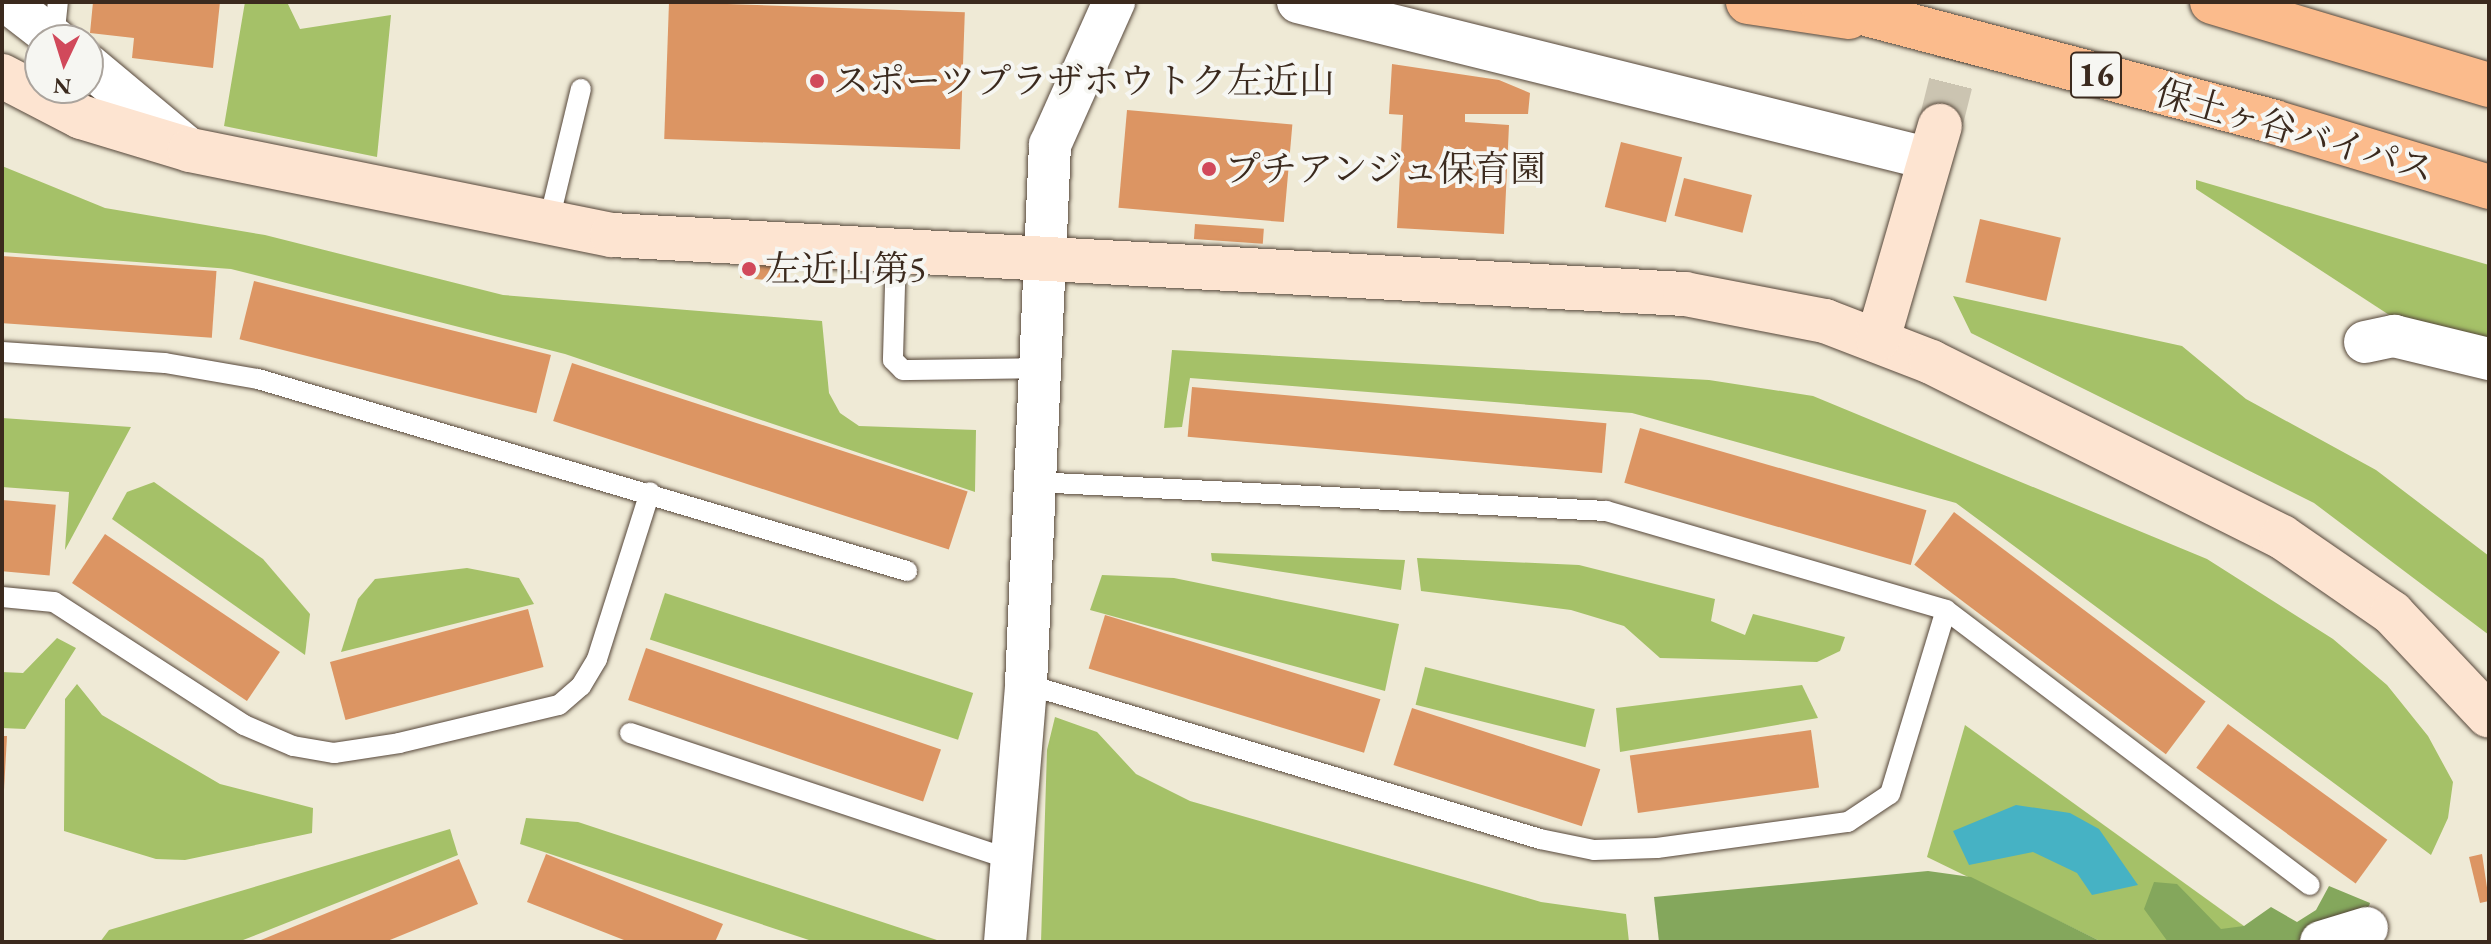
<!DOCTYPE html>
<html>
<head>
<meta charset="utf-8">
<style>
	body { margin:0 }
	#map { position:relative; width:2491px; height:944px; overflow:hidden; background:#efead6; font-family:"EB Garamond","Noto Serif JP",serif }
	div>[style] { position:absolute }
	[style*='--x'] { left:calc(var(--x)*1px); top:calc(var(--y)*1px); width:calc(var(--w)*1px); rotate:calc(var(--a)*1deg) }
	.green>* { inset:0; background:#a5c168; transform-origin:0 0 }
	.forest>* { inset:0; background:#84a75c }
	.water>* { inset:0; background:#46b2c4 }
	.building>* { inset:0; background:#dc9563; transform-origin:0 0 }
	.secondary-tunnel>* { height:44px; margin-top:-22px; transform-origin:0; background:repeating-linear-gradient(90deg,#cbc4b1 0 44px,transparent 0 66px) }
	.roads { filter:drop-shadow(0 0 2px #56473a) drop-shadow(0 0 2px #56473a) }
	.lane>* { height:20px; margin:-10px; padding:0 10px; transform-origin:10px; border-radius:10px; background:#fff }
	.street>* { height:42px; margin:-21px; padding:0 21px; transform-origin:21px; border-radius:21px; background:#fff }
	.secondary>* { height:44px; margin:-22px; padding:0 22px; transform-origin:22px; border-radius:22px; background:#fde4d1 }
	.highway>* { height:44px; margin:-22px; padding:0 22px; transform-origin:22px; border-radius:22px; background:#fbbb8c }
	.dots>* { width:22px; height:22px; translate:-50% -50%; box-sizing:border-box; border:4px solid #f6f6f2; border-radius:50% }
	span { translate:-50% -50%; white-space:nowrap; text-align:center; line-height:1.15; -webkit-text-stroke:8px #f6f6f2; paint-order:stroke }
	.shield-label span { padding:2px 6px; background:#f6f6f2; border:2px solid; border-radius:6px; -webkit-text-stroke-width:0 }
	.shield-label { font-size:34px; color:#3b2a1e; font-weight:700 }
	.poi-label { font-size:36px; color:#3b2a1e }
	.left { translate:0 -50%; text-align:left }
	.street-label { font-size:36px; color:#3b2a1e }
	.frame { position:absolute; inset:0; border:4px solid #3b2a1e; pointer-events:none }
	.north { position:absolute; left:24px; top:24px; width:80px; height:80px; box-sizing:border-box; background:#f6f6f2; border:2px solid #aba49d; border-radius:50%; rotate:184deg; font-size:22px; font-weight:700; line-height:32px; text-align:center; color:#3b2a1e }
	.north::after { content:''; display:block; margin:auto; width:28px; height:36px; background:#d1495b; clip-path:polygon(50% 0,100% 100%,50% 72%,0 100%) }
</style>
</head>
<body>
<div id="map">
	<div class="green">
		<i style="clip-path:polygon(245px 2px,287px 2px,300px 29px,391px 15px,377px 157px,224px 126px)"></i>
		<i style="clip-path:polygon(2px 166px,105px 208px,265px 235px,503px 295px,822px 321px,829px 393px,840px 413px,859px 426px,976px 430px,975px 492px,565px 354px,231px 269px,2px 252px)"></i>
		<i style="clip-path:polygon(2196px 180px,2489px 265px,2489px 347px,2400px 322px,2196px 189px)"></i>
		<i style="clip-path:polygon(1953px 296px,2182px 346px,2246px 399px,2376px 470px,2489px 556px,2489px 635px,2314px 503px,1971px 333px)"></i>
		<i style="clip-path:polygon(1172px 350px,1709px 380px,1813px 396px,2207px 559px,2333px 639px,2387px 685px,2428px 736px,2453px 782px,2448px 818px,2431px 855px,1956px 503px,1632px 413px,1190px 378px,1182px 427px,1164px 428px)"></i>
		<i style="clip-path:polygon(2px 418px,131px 427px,65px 550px,69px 492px,2px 487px)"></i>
		<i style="clip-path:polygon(154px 482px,263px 559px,310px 614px,305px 655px,112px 519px,127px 492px)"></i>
		<i style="clip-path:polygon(1211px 553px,1405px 560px,1401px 590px,1212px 561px)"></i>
		<i style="clip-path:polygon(1417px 558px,1579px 565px,1715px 599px,1711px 621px,1745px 635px,1753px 614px,1845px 637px,1840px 651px,1817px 662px,1660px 658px,1624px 626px,1571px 610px,1421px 591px)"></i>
		<i style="clip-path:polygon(467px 568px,519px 578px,534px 604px,341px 652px,358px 599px,375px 579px)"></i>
		<i style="clip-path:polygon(1102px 575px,1174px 578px,1399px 624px,1385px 691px,1090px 610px)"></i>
		<i style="left:665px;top:593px;width:324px;height:49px;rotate:18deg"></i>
		<i style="clip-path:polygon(57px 638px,76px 648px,25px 729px,2px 728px,2px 672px,23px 673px)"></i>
		<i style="left:1425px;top:667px;width:175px;height:39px;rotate:14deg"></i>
		<i style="clip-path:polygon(77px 684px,102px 715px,220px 784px,313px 808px,312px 833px,185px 860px,156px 859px,64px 831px,65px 699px)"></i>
		<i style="clip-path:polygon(1802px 685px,1818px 718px,1620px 752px,1616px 708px)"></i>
		<i style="clip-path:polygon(1055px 717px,1097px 732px,1136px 774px,1190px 801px,1541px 902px,1626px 914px,1629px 942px,1041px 942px,1047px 750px)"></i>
		<i style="clip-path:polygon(1965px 725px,2244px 926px,2248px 942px,2102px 942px,1927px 857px)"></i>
		<i style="clip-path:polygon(526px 818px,578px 822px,943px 942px,815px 942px,520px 844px)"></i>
		<i style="clip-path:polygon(450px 829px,458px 855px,238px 942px,100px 942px,109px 930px)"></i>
	</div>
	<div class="forest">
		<i style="clip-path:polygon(1928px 871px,1971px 877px,2102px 942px,1659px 942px,1654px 897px)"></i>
		<i style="clip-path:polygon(2154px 882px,2177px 884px,2221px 929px,2244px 926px,2271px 907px,2297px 922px,2316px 910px,2329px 886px,2370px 903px,2364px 922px,2301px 942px,2168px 942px,2144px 909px)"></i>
	</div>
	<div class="water">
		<i style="clip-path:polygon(2016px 805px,2070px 813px,2099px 829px,2138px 885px,2092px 895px,2077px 873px,2033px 852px,1969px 865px,1953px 831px)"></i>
	</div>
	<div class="building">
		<i style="clip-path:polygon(93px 2px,220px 2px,213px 68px,132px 58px,134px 38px,90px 33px)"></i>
		<i style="left:669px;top:2px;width:296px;height:137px;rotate:2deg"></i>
		<i style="clip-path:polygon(1392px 64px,1499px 80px,1530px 93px,1528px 114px,1465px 114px,1465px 122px,1509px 125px,1504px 234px,1397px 228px,1403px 115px,1389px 114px)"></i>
		<i style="left:1127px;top:110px;width:166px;height:98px;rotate:5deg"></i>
		<i style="left:1621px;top:142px;width:63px;height:67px;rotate:14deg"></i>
		<i style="left:1684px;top:178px;width:70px;height:39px;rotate:14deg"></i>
		<i style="left:1980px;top:219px;width:83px;height:65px;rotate:13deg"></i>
		<i style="left:1195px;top:224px;width:69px;height:15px;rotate:4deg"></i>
		<i style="left:2px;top:256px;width:215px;height:67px;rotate:4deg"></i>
		<i style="left:741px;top:264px;width:49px;height:14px;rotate:4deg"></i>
		<i style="left:254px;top:281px;width:306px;height:60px;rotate:14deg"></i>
		<i style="left:572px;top:363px;width:416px;height:61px;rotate:18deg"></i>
		<i style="left:1192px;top:387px;width:416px;height:50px;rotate:5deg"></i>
		<i style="left:1640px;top:428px;width:298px;height:57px;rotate:16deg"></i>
		<i style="left:2px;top:500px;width:54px;height:71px;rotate:5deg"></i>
		<i style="left:1954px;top:512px;width:315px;height:66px;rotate:37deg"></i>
		<i style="left:105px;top:534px;width:211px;height:59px;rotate:34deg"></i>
		<i style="left:528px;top:609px;width:60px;height:205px;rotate:75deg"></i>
		<i style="left:1105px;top:615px;width:288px;height:56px;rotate:17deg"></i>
		<i style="left:646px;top:648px;width:312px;height:55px;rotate:19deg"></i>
		<i style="left:1412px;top:708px;width:198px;height:60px;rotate:18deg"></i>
		<i style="left:2228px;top:724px;width:197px;height:54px;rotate:36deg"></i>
		<i style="left:1811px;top:730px;width:58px;height:183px;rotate:82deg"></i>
		<i style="clip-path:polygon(2px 736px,7px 736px,4px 790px,2px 790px)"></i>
		<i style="clip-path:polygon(546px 854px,723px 924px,715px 942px,629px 942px,527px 902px)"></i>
		<i style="clip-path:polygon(2482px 854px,2489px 901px,2480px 903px,2469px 857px)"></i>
		<i style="clip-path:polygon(459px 859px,478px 904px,385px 942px,256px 942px)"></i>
	</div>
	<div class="secondary-tunnel">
		<i style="--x:1940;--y:126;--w:128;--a:-76"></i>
	</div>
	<div class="roads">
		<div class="lane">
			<i style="--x:54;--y:39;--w:37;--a:-84"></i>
			<i style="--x:548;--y:225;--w:140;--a:-76.4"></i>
			<i style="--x:896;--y:250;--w:110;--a:91.6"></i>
			<i style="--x:893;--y:360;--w:14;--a:45"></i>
			<i style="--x:903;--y:370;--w:138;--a:-0.8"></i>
			<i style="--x:2;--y:352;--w:163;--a:3.9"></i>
			<i style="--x:165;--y:363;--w:94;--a:9.8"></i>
			<i style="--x:258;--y:379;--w:677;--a:16.48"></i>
			<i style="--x:1034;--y:482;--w:573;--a:2.9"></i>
			<i style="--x:1606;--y:511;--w:354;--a:16.2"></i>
			<i style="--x:1946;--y:610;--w:456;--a:37.1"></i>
			<i style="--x:2;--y:597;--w:52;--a:5.5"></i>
			<i style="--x:54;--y:602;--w:226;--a:32.9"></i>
			<i style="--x:244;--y:725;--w:53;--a:23.2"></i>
			<i style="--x:293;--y:746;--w:42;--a:9.7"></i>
			<i style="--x:334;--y:753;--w:66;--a:-8.7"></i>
			<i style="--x:399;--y:743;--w:164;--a:-13.4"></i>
			<i style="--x:559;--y:705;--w:29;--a:-41"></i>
			<i style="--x:581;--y:686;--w:31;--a:-59"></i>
			<i style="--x:597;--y:659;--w:175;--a:-72.4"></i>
			<i style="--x:1026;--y:684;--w:537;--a:16.78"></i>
			<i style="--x:1540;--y:839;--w:55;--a:11.5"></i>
			<i style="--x:1594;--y:850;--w:63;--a:-1.8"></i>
			<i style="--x:1657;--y:848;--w:193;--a:-7.8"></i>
			<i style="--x:1848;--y:822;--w:50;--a:-33.7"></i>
			<i style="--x:1890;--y:794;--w:192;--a:-73.1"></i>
			<i style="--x:630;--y:733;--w:403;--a:18.4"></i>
		</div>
		<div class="street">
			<i style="--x:7;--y:2;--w:62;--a:37.8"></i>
			<i style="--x:1298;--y:2;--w:651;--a:13.95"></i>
			<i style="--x:88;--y:65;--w:133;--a:39.8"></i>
			<i style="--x:2365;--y:342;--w:30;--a:-12"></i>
			<i style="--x:2394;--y:336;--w:98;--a:13.6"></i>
			<i style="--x:1005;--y:942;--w:259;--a:-85.3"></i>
			<i style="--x:1026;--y:684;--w:540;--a:-87.45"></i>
			<i style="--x:1050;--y:145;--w:157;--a:-65.9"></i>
			<i style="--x:2321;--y:942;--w:48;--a:-16.9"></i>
		</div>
		<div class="secondary">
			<i style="--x:2;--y:76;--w:89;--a:27.4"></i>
			<i style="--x:81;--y:117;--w:114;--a:16.8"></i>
			<i style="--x:190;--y:150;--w:430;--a:11.4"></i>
			<i style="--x:612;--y:235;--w:1075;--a:3.15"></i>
			<i style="--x:1685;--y:294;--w:143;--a:10.9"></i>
			<i style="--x:1825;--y:321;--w:114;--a:21.1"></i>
			<i style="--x:1931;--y:362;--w:392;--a:26.5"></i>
			<i style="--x:2282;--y:537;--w:134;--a:34.6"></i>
			<i style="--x:2392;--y:613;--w:141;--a:46.7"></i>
			<i style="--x:1878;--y:339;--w:222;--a:-73.8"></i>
		</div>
		<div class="highway">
			<i style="--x:1748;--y:2;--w:102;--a:8.4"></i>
			<i style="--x:1821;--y:2;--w:469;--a:14.8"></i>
			<i style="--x:2274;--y:122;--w:225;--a:16.8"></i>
			<i style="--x:2212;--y:2;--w:289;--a:16.7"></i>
		</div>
	</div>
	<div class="dots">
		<i style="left:817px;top:81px;background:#d1495b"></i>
		<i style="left:1209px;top:169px;background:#d1495b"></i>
		<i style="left:749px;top:269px;background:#d1495b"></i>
	</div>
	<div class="shield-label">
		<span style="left:2096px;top:75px">16</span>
	</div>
	<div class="poi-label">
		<span class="left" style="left:833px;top:81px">スポーツプラザホウトク左近山</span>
		<span class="left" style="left:1225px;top:169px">プチアンジュ保育園</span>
		<span class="left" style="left:765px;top:269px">左近山第5</span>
	</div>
	<div class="street-label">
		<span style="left:2295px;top:131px;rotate:16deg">保土ヶ谷バイパス</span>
	</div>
	<div class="frame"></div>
	<div class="north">N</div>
</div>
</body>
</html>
